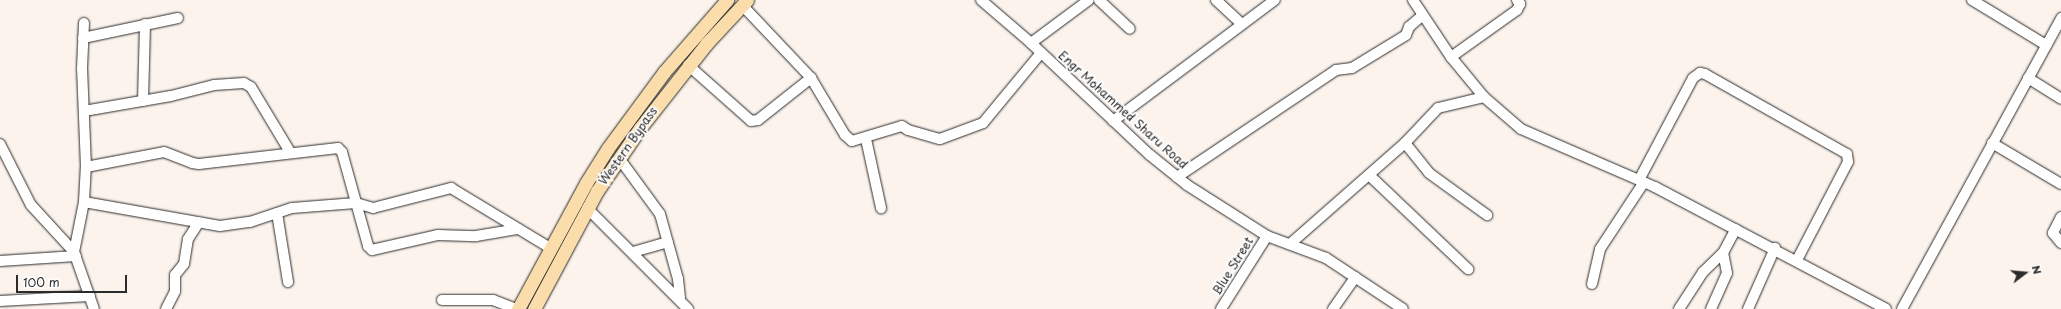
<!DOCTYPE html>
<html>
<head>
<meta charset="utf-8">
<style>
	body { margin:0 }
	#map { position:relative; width:2061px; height:309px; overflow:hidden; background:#fcf3ec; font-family:"Playpen Sans",sans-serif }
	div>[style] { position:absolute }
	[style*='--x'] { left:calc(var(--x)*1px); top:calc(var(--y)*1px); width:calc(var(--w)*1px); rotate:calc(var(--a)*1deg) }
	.roads { filter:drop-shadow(0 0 1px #2b2b2b) drop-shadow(0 0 1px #2b2b2b) }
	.minor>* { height:10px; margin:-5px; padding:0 5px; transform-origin:5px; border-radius:5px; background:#fff }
	.major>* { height:13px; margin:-6.5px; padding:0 6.5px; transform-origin:6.5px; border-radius:6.5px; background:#faddab }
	span { translate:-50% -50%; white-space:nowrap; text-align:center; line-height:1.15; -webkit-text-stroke:4px #fff; paint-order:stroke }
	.street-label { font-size:12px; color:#2b2b2b }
	.north { position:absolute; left:2005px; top:253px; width:40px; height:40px; -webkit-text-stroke:3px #fff; paint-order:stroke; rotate:74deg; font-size:11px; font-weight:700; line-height:16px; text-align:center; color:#2b2b2b }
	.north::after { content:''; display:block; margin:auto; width:14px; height:18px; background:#2b2b2b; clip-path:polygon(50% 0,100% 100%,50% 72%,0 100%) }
	.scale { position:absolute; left:16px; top:275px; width:111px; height:18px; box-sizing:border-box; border:2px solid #2b2b2b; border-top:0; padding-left:5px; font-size:12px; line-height:14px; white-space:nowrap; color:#2b2b2b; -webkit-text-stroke:3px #fff; paint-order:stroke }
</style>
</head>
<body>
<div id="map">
	<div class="roads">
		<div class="minor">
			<i style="--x:981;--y:0;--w:66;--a:40.7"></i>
			<i style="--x:1031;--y:43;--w:163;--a:43.3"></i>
			<i style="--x:1150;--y:155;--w:48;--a:39"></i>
			<i style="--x:1187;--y:185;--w:95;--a:32.5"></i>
			<i style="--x:1267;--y:236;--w:63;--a:20.4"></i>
			<i style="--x:1326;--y:258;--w:92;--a:33.5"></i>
			<i style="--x:1099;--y:0;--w:42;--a:43.1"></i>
			<i style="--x:1216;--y:0;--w:35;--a:43"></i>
			<i style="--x:1413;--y:0;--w:69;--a:56.3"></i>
			<i style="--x:1451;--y:57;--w:52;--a:50.5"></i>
			<i style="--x:1484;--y:97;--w:49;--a:40.9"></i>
			<i style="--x:1521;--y:129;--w:146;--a:23.4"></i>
			<i style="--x:1655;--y:187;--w:261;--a:27.8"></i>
			<i style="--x:1972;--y:0;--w:87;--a:31.3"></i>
			<i style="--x:742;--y:5;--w:100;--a:46.6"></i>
			<i style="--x:811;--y:78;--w:66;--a:59.2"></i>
			<i style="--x:845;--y:135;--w:9;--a:41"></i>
			<i style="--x:852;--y:141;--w:52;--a:-16.7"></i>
			<i style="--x:902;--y:126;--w:7;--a:34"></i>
			<i style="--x:908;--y:130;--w:33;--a:16"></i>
			<i style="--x:940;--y:139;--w:46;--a:-20.4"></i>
			<i style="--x:983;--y:123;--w:91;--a:-50.4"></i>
			<i style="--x:83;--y:38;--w:97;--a:-11.9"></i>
			<i style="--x:1031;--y:43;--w:72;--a:-36.6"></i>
			<i style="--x:1451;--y:57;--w:81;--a:-35.5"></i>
			<i style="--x:1517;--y:10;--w:7;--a:-63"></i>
			<i style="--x:1520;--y:4;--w:5;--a:-127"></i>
			<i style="--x:688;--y:65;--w:84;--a:41.6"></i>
			<i style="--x:751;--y:121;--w:7;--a:-8"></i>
			<i style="--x:758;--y:120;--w:68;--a:-38.4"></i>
			<i style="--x:2028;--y:78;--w:39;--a:32"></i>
			<i style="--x:143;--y:101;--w:77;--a:-88.5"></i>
			<i style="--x:84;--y:111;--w:88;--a:-9.8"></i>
			<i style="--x:171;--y:96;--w:44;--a:-14.3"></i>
			<i style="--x:214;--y:85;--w:30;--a:-4"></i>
			<i style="--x:244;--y:83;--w:8;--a:30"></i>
			<i style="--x:251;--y:87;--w:76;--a:59"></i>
			<i style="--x:1113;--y:121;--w:202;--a:-36.8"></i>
			<i style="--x:866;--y:139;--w:71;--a:77.7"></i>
			<i style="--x:1405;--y:143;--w:38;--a:51"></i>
			<i style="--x:1429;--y:173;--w:72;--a:35.9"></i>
			<i style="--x:1992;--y:143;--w:80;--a:30.7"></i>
			<i style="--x:0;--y:144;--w:68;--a:63.1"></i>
			<i style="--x:31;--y:205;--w:64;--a:47.5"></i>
			<i style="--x:74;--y:252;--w:60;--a:70.7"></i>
			<i style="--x:619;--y:158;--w:69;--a:53.8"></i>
			<i style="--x:660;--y:214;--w:67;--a:74.5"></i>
			<i style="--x:678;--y:279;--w:19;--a:84"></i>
			<i style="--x:86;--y:167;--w:79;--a:-10.9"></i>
			<i style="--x:164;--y:152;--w:30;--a:21"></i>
			<i style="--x:192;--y:163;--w:7;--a:8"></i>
			<i style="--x:199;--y:164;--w:140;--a:-6.6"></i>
			<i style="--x:338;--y:148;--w:6;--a:45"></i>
			<i style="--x:342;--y:152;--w:98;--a:74.5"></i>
			<i style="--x:368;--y:246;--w:6;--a:45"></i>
			<i style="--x:372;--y:250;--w:68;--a:-12.8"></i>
			<i style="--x:438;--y:235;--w:38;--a:2"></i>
			<i style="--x:476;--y:236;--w:43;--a:-9.5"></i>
			<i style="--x:1369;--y:175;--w:137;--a:43.5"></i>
			<i style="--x:1177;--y:177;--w:192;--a:-33.9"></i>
			<i style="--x:1336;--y:70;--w:16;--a:-7"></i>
			<i style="--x:1352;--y:68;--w:63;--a:-31.4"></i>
			<i style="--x:1406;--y:35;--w:9;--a:-69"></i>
			<i style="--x:1409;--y:27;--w:18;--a:-41"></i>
			<i style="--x:1639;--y:180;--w:115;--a:-62.1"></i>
			<i style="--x:1693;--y:78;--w:9;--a:-36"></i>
			<i style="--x:1700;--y:73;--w:5;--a:11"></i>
			<i style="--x:1705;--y:74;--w:163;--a:29.4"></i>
			<i style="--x:1847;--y:154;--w:8;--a:83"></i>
			<i style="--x:1848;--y:162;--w:110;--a:117.5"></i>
			<i style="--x:84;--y:202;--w:138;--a:10"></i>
			<i style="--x:220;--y:226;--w:30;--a:-8"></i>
			<i style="--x:250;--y:222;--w:44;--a:-18.4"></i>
			<i style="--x:292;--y:208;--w:64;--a:-4.5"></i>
			<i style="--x:356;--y:203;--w:18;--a:16"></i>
			<i style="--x:373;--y:208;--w:81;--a:-14.4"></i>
			<i style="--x:451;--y:188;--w:116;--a:31.2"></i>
			<i style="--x:587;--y:208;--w:143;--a:45"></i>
			<i style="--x:277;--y:213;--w:70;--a:80.9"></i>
			<i style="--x:2061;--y:217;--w:18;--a:117"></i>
			<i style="--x:2053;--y:233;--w:13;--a:51"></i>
			<i style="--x:1290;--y:244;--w:153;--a:-41.3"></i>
			<i style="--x:1405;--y:143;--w:48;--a:-46.7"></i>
			<i style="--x:1438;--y:108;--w:47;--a:-13.4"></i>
			<i style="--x:74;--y:252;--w:51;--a:-78.7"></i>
			<i style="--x:84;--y:202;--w:35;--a:-87"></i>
			<i style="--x:86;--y:167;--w:98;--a:-92.3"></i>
			<i style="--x:82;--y:69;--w:46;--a:-87.5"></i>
			<i style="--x:633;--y:252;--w:36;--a:-16"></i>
			<i style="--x:0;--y:261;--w:76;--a:-3.8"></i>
			<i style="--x:1592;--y:284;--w:36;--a:-77"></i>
			<i style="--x:1600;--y:249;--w:80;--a:-56.7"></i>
			<i style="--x:442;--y:300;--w:51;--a:0"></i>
			<i style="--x:493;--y:300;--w:26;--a:21"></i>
			<i style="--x:0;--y:301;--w:90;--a:-3.2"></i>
			<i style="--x:166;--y:309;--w:20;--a:-63"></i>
			<i style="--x:175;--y:291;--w:16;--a:-90"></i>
			<i style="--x:175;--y:275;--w:14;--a:-51"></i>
			<i style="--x:184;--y:264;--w:25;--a:-81"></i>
			<i style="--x:188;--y:239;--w:20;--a:-57"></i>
			<i style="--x:1221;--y:309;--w:86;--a:-57.8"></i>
			<i style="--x:1333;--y:309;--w:39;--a:-55"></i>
			<i style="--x:1679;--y:309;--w:44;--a:-57"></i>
			<i style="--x:1703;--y:272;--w:28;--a:-44"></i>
			<i style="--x:1723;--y:253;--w:27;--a:-62"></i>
			<i style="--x:1711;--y:309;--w:39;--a:-66"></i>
			<i style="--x:1727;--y:273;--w:20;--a:-101"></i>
			<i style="--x:1748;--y:309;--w:67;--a:-66.1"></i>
			<i style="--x:1902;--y:309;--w:332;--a:-61.3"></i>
		</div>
		<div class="major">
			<i style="--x:518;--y:309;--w:143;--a:-61.6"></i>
			<i style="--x:586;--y:183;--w:41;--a:-57.8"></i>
			<i style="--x:608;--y:148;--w:94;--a:-53.6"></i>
			<i style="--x:664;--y:72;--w:96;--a:-48.8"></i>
			<i style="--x:534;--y:309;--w:134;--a:-61.9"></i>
			<i style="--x:597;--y:191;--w:76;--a:-55.7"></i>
			<i style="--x:640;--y:128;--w:107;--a:-51.8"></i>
			<i style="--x:706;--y:44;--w:60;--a:-47"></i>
		</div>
	</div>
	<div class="street-label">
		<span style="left:1123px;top:110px;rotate:42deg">Engr Mohammed Sharu Road</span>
		<span style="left:628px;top:146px;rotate:-55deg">Western Bypass</span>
		<span style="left:1233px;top:266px;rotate:-58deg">Blue Street</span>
	</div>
	<div class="north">N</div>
	<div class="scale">100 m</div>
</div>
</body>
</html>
